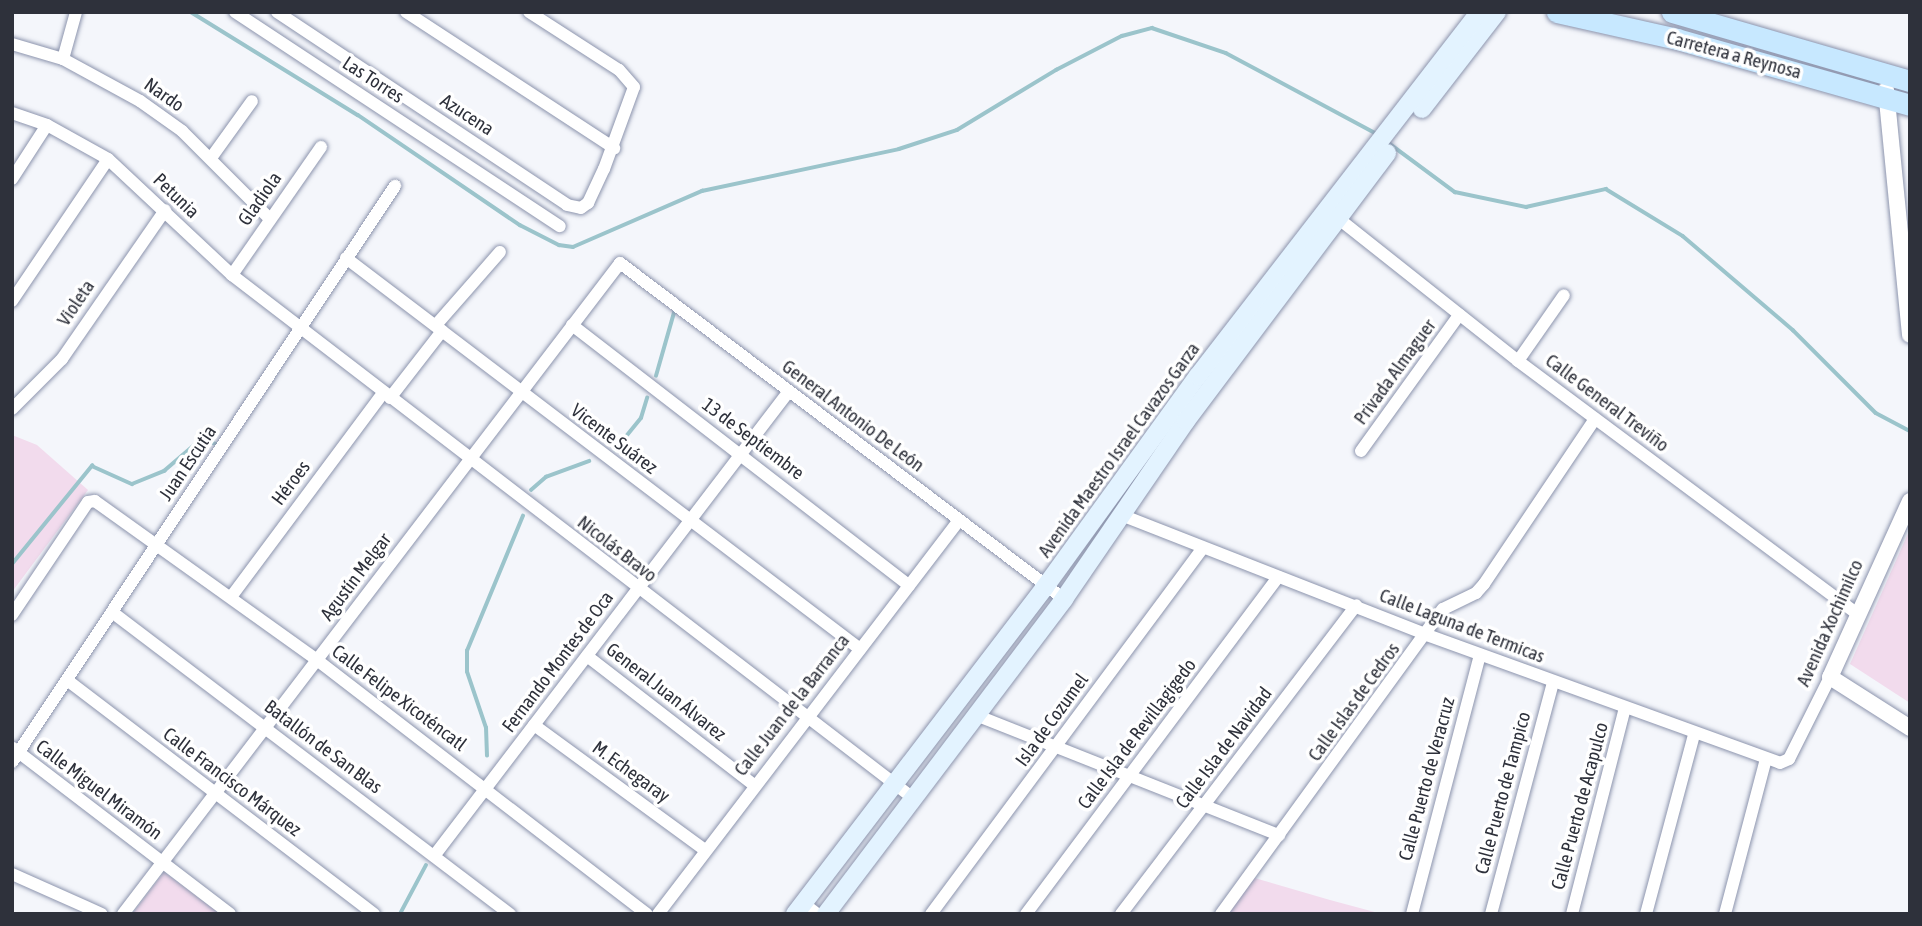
<!DOCTYPE html>
<html>
<head>
<meta charset="utf-8">
<style>
	body { margin:0 }
	#map { position:relative; width:1922px; height:926px; overflow:hidden; background:#f4f6fb; font-family:"Asap Condensed",sans-serif }
	div>[style] { position:absolute }
	[style*='--x'] { left:calc(var(--x)*1px); top:calc(var(--y)*1px); width:calc(var(--w)*1px); rotate:calc(var(--a)*1deg) }
	.green>* { inset:0; background:#f2dbed }
	.stream>* { height:3.5px; margin:-1.75px; padding:0 1.75px; transform-origin:1.75px; border-radius:1.75px; background:#9bc4cb }
	.roads { filter:drop-shadow(0 0 2px #8c94ad) drop-shadow(0 0 2px #8c94ad) }
	.minor>* { height:12px; margin:-6px; padding:0 6px; transform-origin:6px; border-radius:6px; background:#fff }
	.tertiary>* { height:16px; margin:-8px; padding:0 8px; transform-origin:8px; border-radius:8px; background:#fff }
	.secondary>* { height:18px; margin:-9px; padding:0 9px; transform-origin:9px; border-radius:9px; background:#e3f3ff }
	.primary>* { height:21px; margin:-10.5px; padding:0 10.5px; transform-origin:10.5px; border-radius:10.5px; background:#c7e8ff }
	span { translate:-50% -50%; white-space:nowrap; text-align:center; line-height:1.15; -webkit-text-stroke:7px #fff; paint-order:stroke }
	.street-label { font-size:19px; color:#2e313b }
	.frame { position:absolute; inset:0; border:14px solid #2e313b; pointer-events:none }
</style>
</head>
<body>
<div id="map">
	<div class="green">
		<i style="clip-path:polygon(12px 435px,37px 445px,88px 490px,12px 592px)"></i>
		<i style="clip-path:polygon(1910px 529px,1910px 703px,1850px 664px)"></i>
		<i style="clip-path:polygon(164px 872px,220px 914px,132px 914px)"></i>
		<i style="clip-path:polygon(1251px 877px,1330px 900px,1382px 914px,1226px 914px)"></i>
	</div>
	<div class="stream">
		<i style="--x:191;--y:12;--w:196;--a:31.7"></i>
		<i style="--x:358;--y:115;--w:196;--a:34.2"></i>
		<i style="--x:520;--y:225;--w:44;--a:27.1"></i>
		<i style="--x:559;--y:245;--w:14;--a:8"></i>
		<i style="--x:573;--y:247;--w:141;--a:-23.5"></i>
		<i style="--x:702;--y:191;--w:201;--a:-12"></i>
		<i style="--x:899;--y:149;--w:61;--a:-18.1"></i>
		<i style="--x:957;--y:130;--w:116;--a:-31.2"></i>
		<i style="--x:1056;--y:70;--w:74;--a:-27.3"></i>
		<i style="--x:1122;--y:36;--w:31;--a:-15"></i>
		<i style="--x:1152;--y:28;--w:78;--a:18.7"></i>
		<i style="--x:1226;--y:53;--w:171;--a:28.2"></i>
		<i style="--x:1386;--y:141;--w:86;--a:36.5"></i>
		<i style="--x:1455;--y:192;--w:73;--a:11.9"></i>
		<i style="--x:1526;--y:207;--w:82;--a:-12.7"></i>
		<i style="--x:1606;--y:189;--w:90;--a:31.4"></i>
		<i style="--x:1683;--y:236;--w:145;--a:40.5"></i>
		<i style="--x:1793;--y:330;--w:117;--a:45"></i>
		<i style="--x:1876;--y:413;--w:38;--a:28"></i>
		<i style="--x:656;--y:376;--w:66;--a:-74.1"></i>
		<i style="--x:615;--y:450;--w:41;--a:-50.9"></i>
		<i style="--x:641;--y:418;--w:21;--a:-73"></i>
		<i style="--x:531;--y:490;--w:20;--a:-41"></i>
		<i style="--x:546;--y:477;--w:46;--a:-20.4"></i>
		<i style="--x:12;--y:564;--w:127;--a:-50.8"></i>
		<i style="--x:92;--y:466;--w:44;--a:24.2"></i>
		<i style="--x:132;--y:484;--w:35;--a:-22"></i>
		<i style="--x:164;--y:471;--w:46;--a:-40.6"></i>
		<i style="--x:199;--y:441;--w:18;--a:9"></i>
		<i style="--x:487;--y:756;--w:28;--a:-92"></i>
		<i style="--x:486;--y:728;--w:59;--a:-108.7"></i>
		<i style="--x:467;--y:672;--w:21;--a:-90"></i>
		<i style="--x:467;--y:651;--w:146;--a:-67.5"></i>
		<i style="--x:400;--y:914;--w:55;--a:-62"></i>
	</div>
	<div class="roads">
		<div class="minor">
			<i style="--x:235;--y:12;--w:389;--a:33.4"></i>
			<i style="--x:277;--y:12;--w:348;--a:33.6"></i>
			<i style="--x:567;--y:205;--w:14;--a:12"></i>
			<i style="--x:581;--y:208;--w:9;--a:-36"></i>
			<i style="--x:588;--y:203;--w:38;--a:-65"></i>
			<i style="--x:604;--y:169;--w:87;--a:-69.9"></i>
			<i style="--x:634;--y:87;--w:23;--a:-131"></i>
			<i style="--x:619;--y:70;--w:107;--a:-147.2"></i>
			<i style="--x:406;--y:12;--w:249;--a:33.2"></i>
			<i style="--x:12;--y:44;--w:53;--a:16.4"></i>
			<i style="--x:63;--y:59;--w:88;--a:28.6"></i>
			<i style="--x:140;--y:101;--w:52;--a:35.5"></i>
			<i style="--x:182;--y:131;--w:123;--a:45"></i>
			<i style="--x:63;--y:59;--w:49;--a:-74.5"></i>
			<i style="--x:12;--y:113;--w:37;--a:19"></i>
			<i style="--x:47;--y:125;--w:70;--a:29.1"></i>
			<i style="--x:108;--y:159;--w:170;--a:43.1"></i>
			<i style="--x:232;--y:275;--w:859;--a:37.52"></i>
			<i style="--x:211;--y:158;--w:70;--a:-54.3"></i>
			<i style="--x:12;--y:179;--w:64;--a:-57.1"></i>
			<i style="--x:1339;--y:219;--w:228;--a:38.4"></i>
			<i style="--x:1518;--y:361;--w:423;--a:36.7"></i>
			<i style="--x:346;--y:258;--w:646;--a:37.26"></i>
			<i style="--x:232;--y:275;--w:156;--a:-55.2"></i>
			<i style="--x:12;--y:301;--w:171;--a:-55.9"></i>
			<i style="--x:436;--y:325;--w:97;--a:-48.8"></i>
			<i style="--x:572;--y:325;--w:426;--a:37.7"></i>
			<i style="--x:1518;--y:361;--w:80;--a:-55.1"></i>
			<i style="--x:390;--y:398;--w:85;--a:-52.2"></i>
			<i style="--x:12;--y:409;--w:71;--a:-45"></i>
			<i style="--x:62;--y:359;--w:181;--a:-55.3"></i>
			<i style="--x:1361;--y:451;--w:168;--a:-54.2"></i>
			<i style="--x:1124;--y:516;--w:326;--a:21.4"></i>
			<i style="--x:1427;--y:635;--w:375;--a:19.9"></i>
			<i style="--x:1780;--y:763;--w:10;--a:-24"></i>
			<i style="--x:1789;--y:759;--w:92;--a:-63.4"></i>
			<i style="--x:231;--y:597;--w:254;--a:-53.3"></i>
			<i style="--x:112;--y:612;--w:500;--a:37.2"></i>
			<i style="--x:12;--y:615;--w:136;--a:-56.1"></i>
			<i style="--x:88;--y:502;--w:7;--a:-8"></i>
			<i style="--x:95;--y:501;--w:273;--a:35.6"></i>
			<i style="--x:317;--y:660;--w:416;--a:37.6"></i>
			<i style="--x:587;--y:656;--w:211;--a:37.7"></i>
			<i style="--x:67;--y:680;--w:386;--a:37.3"></i>
			<i style="--x:978;--y:716;--w:324;--a:21.6"></i>
			<i style="--x:534;--y:725;--w:212;--a:36.2"></i>
			<i style="--x:13;--y:748;--w:273;--a:37.4"></i>
			<i style="--x:12;--y:762;--w:692;--a:-56.38"></i>
			<i style="--x:434;--y:856;--w:585;--a:-52.64"></i>
			<i style="--x:12;--y:874;--w:98;--a:24"></i>
			<i style="--x:803;--y:903;--w:18;--a:38"></i>
			<i style="--x:123;--y:914;--w:819;--a:-52.64"></i>
			<i style="--x:620;--y:263;--w:557;--a:37.12"></i>
			<i style="--x:658;--y:914;--w:495;--a:-52.6"></i>
			<i style="--x:931;--y:914;--w:456;--a:-53.4"></i>
			<i style="--x:1026;--y:914;--w:421;--a:-53.2"></i>
			<i style="--x:1121;--y:914;--w:388;--a:-52.7"></i>
			<i style="--x:1221;--y:914;--w:377;--a:-54"></i>
			<i style="--x:1443;--y:609;--w:37;--a:-26"></i>
			<i style="--x:1476;--y:593;--w:12;--a:-48"></i>
			<i style="--x:1484;--y:584;--w:199;--a:-56.1"></i>
			<i style="--x:1412;--y:914;--w:268;--a:-75.3"></i>
			<i style="--x:1491;--y:914;--w:240;--a:-75"></i>
			<i style="--x:1572;--y:914;--w:213;--a:-75.6"></i>
			<i style="--x:1646;--y:914;--w:185;--a:-75"></i>
			<i style="--x:1725;--y:914;--w:160;--a:-75.2"></i>
		</div>
		<div class="tertiary">
			<i style="--x:1886;--y:90;--w:246;--a:84.4"></i>
			<i style="--x:1910;--y:501;--w:193;--a:114.4"></i>
			<i style="--x:1830;--y:677;--w:95;--a:32.5"></i>
		</div>
		<div class="secondary">
			<i style="--x:1422;--y:109;--w:123;--a:-52.3"></i>
			<i style="--x:795;--y:914;--w:412;--a:-52.6"></i>
			<i style="--x:1045;--y:587;--w:261;--a:-54.1"></i>
			<i style="--x:1198;--y:376;--w:460;--a:-52.3"></i>
			<i style="--x:826;--y:914;--w:395;--a:-52.9"></i>
			<i style="--x:1064;--y:599;--w:216;--a:-55.6"></i>
			<i style="--x:1186;--y:421;--w:335;--a:-53.1"></i>
		</div>
		<div class="primary">
			<i style="--x:1557;--y:12;--w:123;--a:12.7"></i>
			<i style="--x:1677;--y:39;--w:242;--a:15.8"></i>
			<i style="--x:1672;--y:12;--w:248;--a:16.2"></i>
		</div>
	</div>
	<div class="street-label">
		<span style="left:1734px;top:55px;rotate:15deg">Carretera a Reynosa</span>
		<span style="left:373px;top:80px;rotate:33deg">Las Torres</span>
		<span style="left:164px;top:95px;rotate:35deg">Nardo</span>
		<span style="left:467px;top:115px;rotate:33deg">Azucena</span>
		<span style="left:176px;top:196px;rotate:44deg">Petunia</span>
		<span style="left:260px;top:199px;rotate:-55deg">Gladiola</span>
		<span style="left:76px;top:303px;rotate:-56deg">Violeta</span>
		<span style="left:1395px;top:372px;rotate:-54deg">Privada Almaguer</span>
		<span style="left:1607px;top:403px;rotate:37deg">Calle General Treviño</span>
		<span style="left:853px;top:416px;rotate:37deg">General Antonio De León</span>
		<span style="left:614px;top:439px;rotate:37deg">Vicente Suárez</span>
		<span style="left:753px;top:439px;rotate:37deg">13 de Septiembre</span>
		<span style="left:1119px;top:450px;rotate:-54deg">Avenida Maestro Israel Cavazos Garza</span>
		<span style="left:188px;top:463px;rotate:-56deg">Juan Escutia</span>
		<span style="left:291px;top:483px;rotate:-53deg">Héroes</span>
		<span style="left:617px;top:549px;rotate:38deg">Nicolás Bravo</span>
		<span style="left:356px;top:577px;rotate:-53deg">Agustín Melgar</span>
		<span style="left:1830px;top:623px;rotate:-66deg">Avenida Xochimilco</span>
		<span style="left:1462px;top:626px;rotate:21deg">Calle Laguna de Termicas</span>
		<span style="left:558px;top:662px;rotate:-53deg">Fernando Montes de Oca</span>
		<span style="left:666px;top:692px;rotate:38deg">General Juan Álvarez</span>
		<span style="left:399px;top:698px;rotate:37deg">Calle Felipe Xicoténcatl</span>
		<span style="left:1354px;top:702px;rotate:-54deg">Calle Islas de Cedros</span>
		<span style="left:792px;top:705px;rotate:-52deg">Calle Juan de la Barranca</span>
		<span style="left:1052px;top:720px;rotate:-54deg">Isla de Cozumel</span>
		<span style="left:1137px;top:734px;rotate:-53deg">Calle Isla de Revillagigedo</span>
		<span style="left:323px;top:747px;rotate:37deg">Batallón de San Blas</span>
		<span style="left:1224px;top:748px;rotate:-53deg">Calle Isla de Navidad</span>
		<span style="left:631px;top:772px;rotate:36deg">M. Echegaray</span>
		<span style="left:1427px;top:779px;rotate:-75deg">Calle Puerto de Veracruz</span>
		<span style="left:232px;top:782px;rotate:37deg">Calle Francisco Márquez</span>
		<span style="left:99px;top:790px;rotate:37deg">Calle Miguel Miramón</span>
		<span style="left:1503px;top:793px;rotate:-75deg">Calle Puerto de Tampico</span>
		<span style="left:1580px;top:806px;rotate:-75deg">Calle Puerto de Acapulco</span>
	</div>
	<div class="frame"></div>
</div>
</body>
</html>
